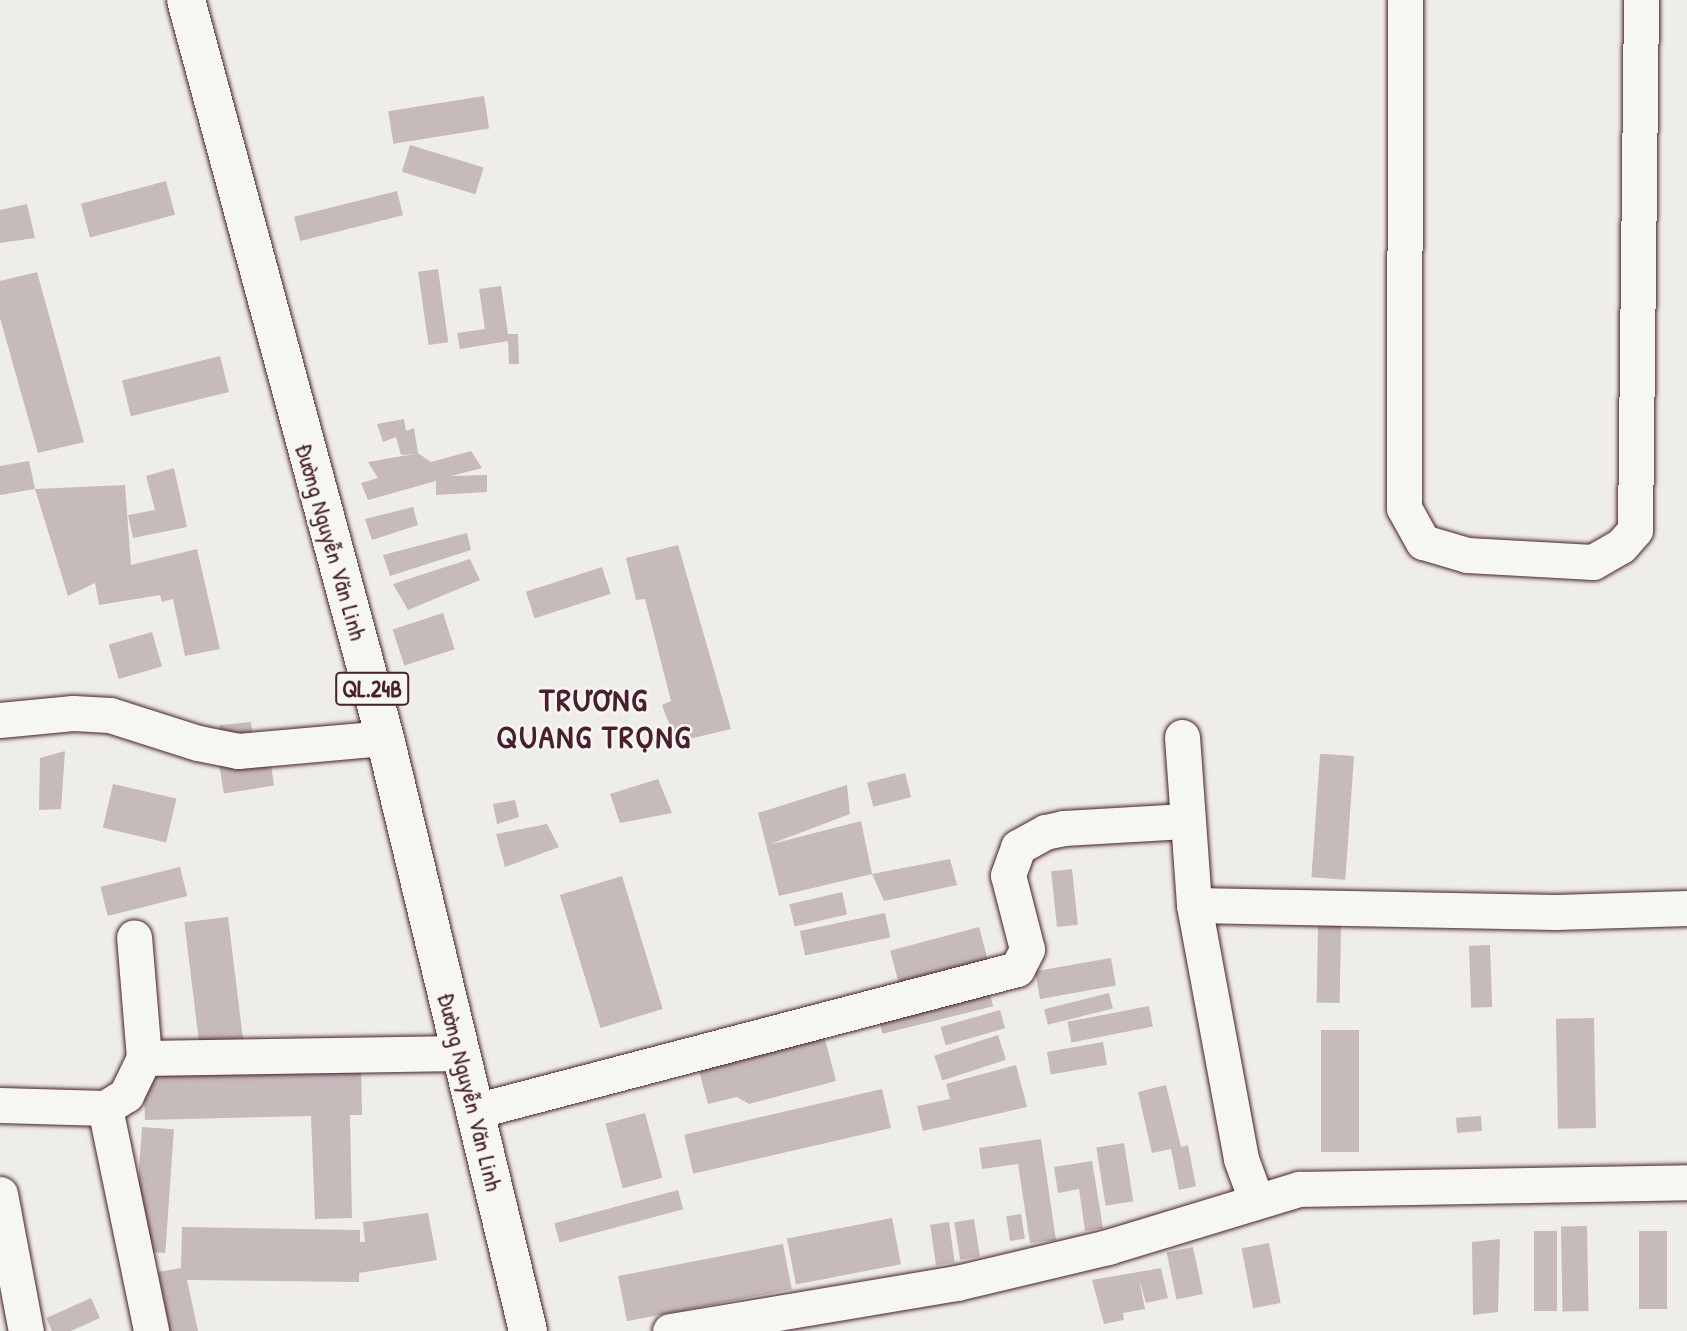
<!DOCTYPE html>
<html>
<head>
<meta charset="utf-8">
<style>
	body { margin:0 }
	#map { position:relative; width:1687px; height:1331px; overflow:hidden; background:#efedea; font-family:"Patrick Hand",sans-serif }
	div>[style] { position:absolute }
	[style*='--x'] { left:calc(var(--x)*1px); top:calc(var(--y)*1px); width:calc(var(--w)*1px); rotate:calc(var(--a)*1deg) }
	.building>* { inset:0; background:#c6babb; transform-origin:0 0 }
	.roads { filter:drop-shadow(0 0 2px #4a1f2b) drop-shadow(0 0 2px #4a1f2b) }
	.minor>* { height:35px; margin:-17.5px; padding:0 17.5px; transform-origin:17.5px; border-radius:17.5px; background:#f6f6f2 }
	.primary>* { height:38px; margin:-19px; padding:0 19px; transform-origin:19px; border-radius:19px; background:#f6f6f2 }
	span { translate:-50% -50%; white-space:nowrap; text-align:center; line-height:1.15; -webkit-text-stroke:5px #f6f6f2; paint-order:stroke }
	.shield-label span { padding:2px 5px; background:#f6f6f2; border:2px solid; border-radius:5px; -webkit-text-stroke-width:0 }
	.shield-label { font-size:23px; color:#4a1f2b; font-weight:700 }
	.street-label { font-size:24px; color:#4a1f2b }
	.district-label { font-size:32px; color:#4a1f2b; font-weight:700; letter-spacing:2px }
</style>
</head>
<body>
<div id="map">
	<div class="building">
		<i style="left:484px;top:96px;width:33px;height:97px;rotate:81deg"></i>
		<i style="left:410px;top:145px;width:77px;height:28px;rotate:17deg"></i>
		<i style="left:166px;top:181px;width:35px;height:88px;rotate:75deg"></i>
		<i style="left:397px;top:191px;width:25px;height:106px;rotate:76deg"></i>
		<i style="clip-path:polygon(27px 204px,35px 238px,0 243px,0 210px)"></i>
		<i style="left:438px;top:269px;width:74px;height:20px;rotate:82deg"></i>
		<i style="clip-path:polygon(37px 272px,84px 442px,38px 453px,0 318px,0 281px)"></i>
		<i style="clip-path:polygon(501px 286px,508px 334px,518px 334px,519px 364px,509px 364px,508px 341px,460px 349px,457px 333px,485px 329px,479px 289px)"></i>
		<i style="left:220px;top:356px;width:37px;height:101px;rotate:76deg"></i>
		<i style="clip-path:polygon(404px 419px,406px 431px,414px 428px,418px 453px,431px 462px,471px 451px,482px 468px,451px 476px,487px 475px,487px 492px,436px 495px,436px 481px,368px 500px,361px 483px,378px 478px,368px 462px,414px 454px,401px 455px,396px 437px,383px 442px,377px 424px)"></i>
		<i style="clip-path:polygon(29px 461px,35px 489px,0 495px,0 466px)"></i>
		<i style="clip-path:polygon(174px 468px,187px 527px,133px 538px,128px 515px,155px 510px,146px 476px)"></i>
		<i style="clip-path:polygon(125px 485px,131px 565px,197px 549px,220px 649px,185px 656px,173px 599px,162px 602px,160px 595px,99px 605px,95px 583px,68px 596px,35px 489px)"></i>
		<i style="clip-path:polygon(413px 507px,418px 525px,372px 540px,365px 519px)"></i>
		<i style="clip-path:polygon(467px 533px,471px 550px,390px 576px,383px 555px)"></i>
		<i style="clip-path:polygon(678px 545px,731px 729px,676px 742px,662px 705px,671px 701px,645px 599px,636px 600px,626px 558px)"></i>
		<i style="clip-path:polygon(470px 559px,480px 580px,408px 610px,393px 584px)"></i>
		<i style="left:602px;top:567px;width:28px;height:80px;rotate:72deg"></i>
		<i style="left:443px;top:613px;width:38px;height:53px;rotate:72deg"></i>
		<i style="left:152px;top:632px;width:36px;height:45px;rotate:74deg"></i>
		<i style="left:251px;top:722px;width:18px;height:32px;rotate:84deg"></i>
		<i style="clip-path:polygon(65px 751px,61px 809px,39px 810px,40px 758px)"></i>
		<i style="left:269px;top:753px;width:33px;height:51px;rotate:81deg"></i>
		<i style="left:1354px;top:756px;width:124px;height:34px;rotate:94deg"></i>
		<i style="left:905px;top:773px;width:25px;height:39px;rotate:76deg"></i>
		<i style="clip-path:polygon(658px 779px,672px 813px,620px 823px,610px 794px)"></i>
		<i style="left:113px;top:784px;width:65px;height:45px;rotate:13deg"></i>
		<i style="clip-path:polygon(847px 785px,850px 814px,768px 845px,861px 821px,872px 874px,779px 896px,758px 813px)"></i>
		<i style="clip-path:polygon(515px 800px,519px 817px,497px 824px,493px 804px)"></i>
		<i style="clip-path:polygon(547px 824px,559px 847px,505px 867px,496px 834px)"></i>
		<i style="clip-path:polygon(950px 859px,957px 885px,884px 901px,872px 874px)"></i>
		<i style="left:180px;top:867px;width:30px;height:82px;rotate:76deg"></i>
		<i style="left:1072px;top:869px;width:56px;height:21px;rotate:84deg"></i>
		<i style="left:622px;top:876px;width:139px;height:65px;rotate:73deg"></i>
		<i style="left:842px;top:892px;width:23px;height:54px;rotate:77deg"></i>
		<i style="left:885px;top:913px;width:25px;height:87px;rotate:78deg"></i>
		<i style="left:228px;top:917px;width:123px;height:44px;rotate:83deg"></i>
		<i style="left:1341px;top:926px;width:77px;height:23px;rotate:91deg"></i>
		<i style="left:979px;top:927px;width:35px;height:92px;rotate:75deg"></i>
		<i style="left:1490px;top:945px;width:62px;height:21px;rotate:88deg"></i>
		<i style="left:1111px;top:958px;width:28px;height:77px;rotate:80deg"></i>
		<i style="left:987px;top:982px;width:25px;height:114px;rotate:76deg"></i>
		<i style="left:1109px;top:993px;width:16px;height:67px;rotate:76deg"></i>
		<i style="left:1149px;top:1006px;width:21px;height:83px;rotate:79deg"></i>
		<i style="left:1000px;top:1010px;width:19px;height:62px;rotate:74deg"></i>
		<i style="left:1594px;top:1018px;width:110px;height:38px;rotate:89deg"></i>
		<i style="clip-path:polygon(822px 1028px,836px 1081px,749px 1104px,737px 1097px,708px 1104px,696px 1060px)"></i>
		<i style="left:1359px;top:1030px;width:122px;height:38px;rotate:90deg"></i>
		<i style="left:998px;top:1035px;width:26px;height:67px;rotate:72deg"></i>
		<i style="left:1103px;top:1042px;width:23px;height:57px;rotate:80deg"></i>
		<i style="clip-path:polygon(361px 1059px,362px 1115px,350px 1115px,352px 1218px,315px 1219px,311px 1116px,145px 1120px,143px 1065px)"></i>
		<i style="clip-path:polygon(1016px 1065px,1027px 1107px,923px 1131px,917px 1106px,950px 1099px,946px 1084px)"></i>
		<i style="clip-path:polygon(1166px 1085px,1181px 1147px,1188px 1145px,1196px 1186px,1179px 1190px,1171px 1149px,1152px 1153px,1138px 1092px)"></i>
		<i style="left:882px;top:1089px;width:40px;height:203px;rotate:77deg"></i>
		<i style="left:645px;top:1113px;width:67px;height:41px;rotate:75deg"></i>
		<i style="left:1481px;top:1116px;width:15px;height:25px;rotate:86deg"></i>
		<i style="left:142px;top:1127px;width:32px;height:124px;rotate:4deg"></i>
		<i style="clip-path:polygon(1041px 1139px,1056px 1240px,1030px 1243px,1018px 1164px,982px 1169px,979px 1148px)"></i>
		<i style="left:1124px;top:1143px;width:59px;height:28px;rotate:81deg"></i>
		<i style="clip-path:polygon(1092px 1161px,1103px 1228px,1085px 1231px,1079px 1189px,1058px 1193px,1054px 1167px)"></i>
		<i style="left:678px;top:1190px;width:20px;height:128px;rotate:75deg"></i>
		<i style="clip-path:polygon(428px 1213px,437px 1260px,359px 1273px,359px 1282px,187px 1280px,198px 1331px,170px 1331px,158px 1272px,181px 1268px,182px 1227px,360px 1230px,360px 1242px,365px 1242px,363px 1222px)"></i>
		<i style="left:1021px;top:1214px;width:25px;height:15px;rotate:81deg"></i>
		<i style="left:892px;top:1218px;width:47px;height:107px;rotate:79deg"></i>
		<i style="left:974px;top:1219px;width:38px;height:20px;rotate:81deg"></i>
		<i style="left:949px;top:1222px;width:41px;height:19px;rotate:82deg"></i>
		<i style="left:1587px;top:1226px;width:85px;height:26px;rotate:89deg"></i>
		<i style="left:1534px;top:1231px;width:23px;height:80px"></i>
		<i style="left:1639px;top:1231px;width:28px;height:78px"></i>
		<i style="clip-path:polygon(1500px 1239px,1498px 1312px,1473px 1315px,1472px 1242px)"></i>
		<i style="left:1269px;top:1243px;width:61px;height:28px;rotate:79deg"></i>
		<i style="left:783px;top:1244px;width:46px;height:168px;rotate:79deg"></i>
		<i style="left:1193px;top:1247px;width:48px;height:27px;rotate:78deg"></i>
		<i style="clip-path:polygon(1161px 1268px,1168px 1298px,1146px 1303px,1139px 1279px,1145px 1309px,1123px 1313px,1124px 1320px,1104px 1324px,1092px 1280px)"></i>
		<i style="left:91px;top:1298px;width:22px;height:49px;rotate:66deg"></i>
	</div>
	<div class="roads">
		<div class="minor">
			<i style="--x:1405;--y:0;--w:508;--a:90.11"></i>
			<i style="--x:1404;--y:508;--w:39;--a:61"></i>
			<i style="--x:1423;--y:542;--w:46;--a:16.5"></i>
			<i style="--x:1467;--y:555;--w:126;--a:3.2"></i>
			<i style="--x:1593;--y:562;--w:32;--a:-30"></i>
			<i style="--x:1621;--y:546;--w:21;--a:-49"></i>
			<i style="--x:1635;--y:530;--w:530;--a:-89.35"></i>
			<i style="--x:0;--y:720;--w:73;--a:-5.5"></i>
			<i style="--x:73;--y:713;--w:37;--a:3"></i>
			<i style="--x:110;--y:715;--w:92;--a:17.7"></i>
			<i style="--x:198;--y:743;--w:41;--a:11.3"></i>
			<i style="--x:238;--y:751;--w:148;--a:-5.1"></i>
			<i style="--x:1182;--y:737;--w:168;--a:85.9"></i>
			<i style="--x:1194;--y:905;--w:258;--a:79.5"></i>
			<i style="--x:1241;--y:1159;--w:44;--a:69.9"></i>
			<i style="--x:1194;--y:905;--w:362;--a:1.1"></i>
			<i style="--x:1556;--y:912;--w:131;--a:-1.7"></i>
			<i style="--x:144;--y:1058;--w:316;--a:-0.9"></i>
			<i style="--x:0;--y:1105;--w:105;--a:1.6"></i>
			<i style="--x:105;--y:1108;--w:25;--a:-32"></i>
			<i style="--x:126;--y:1095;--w:41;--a:-64.1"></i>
			<i style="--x:144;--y:1058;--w:121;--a:-94.7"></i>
			<i style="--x:105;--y:1108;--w:228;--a:78.3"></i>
			<i style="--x:475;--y:1111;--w:560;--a:-14.68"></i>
			<i style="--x:1017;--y:969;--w:22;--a:-63"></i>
			<i style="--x:1027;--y:949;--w:76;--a:-104.4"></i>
			<i style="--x:1008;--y:875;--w:30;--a:-70"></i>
			<i style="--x:1018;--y:847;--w:31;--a:-29"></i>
			<i style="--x:1045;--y:832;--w:19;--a:-12"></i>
			<i style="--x:1064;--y:828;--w:121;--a:-3.3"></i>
			<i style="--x:0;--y:1194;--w:139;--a:79.3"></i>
			<i style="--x:670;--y:1331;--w:291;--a:-9.5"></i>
			<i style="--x:957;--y:1283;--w:155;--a:-13.4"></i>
			<i style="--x:1108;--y:1247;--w:200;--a:-16.9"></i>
			<i style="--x:1299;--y:1189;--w:388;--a:-1"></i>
		</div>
		<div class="primary">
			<i style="--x:186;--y:0;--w:764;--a:74.91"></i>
			<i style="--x:385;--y:738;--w:610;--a:76.44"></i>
		</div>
	</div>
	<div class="shield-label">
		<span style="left:372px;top:689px">QL.24B</span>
	</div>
	<div class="street-label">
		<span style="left:331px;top:542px;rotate:74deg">Đường Nguyễn Văn Linh</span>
		<span style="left:470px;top:1092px;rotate:76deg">Đường Nguyễn Văn Linh</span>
	</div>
	<div class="district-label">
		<span style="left:594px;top:719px">TRƯƠNG<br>QUANG TRỌNG</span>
	</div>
</div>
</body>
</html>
